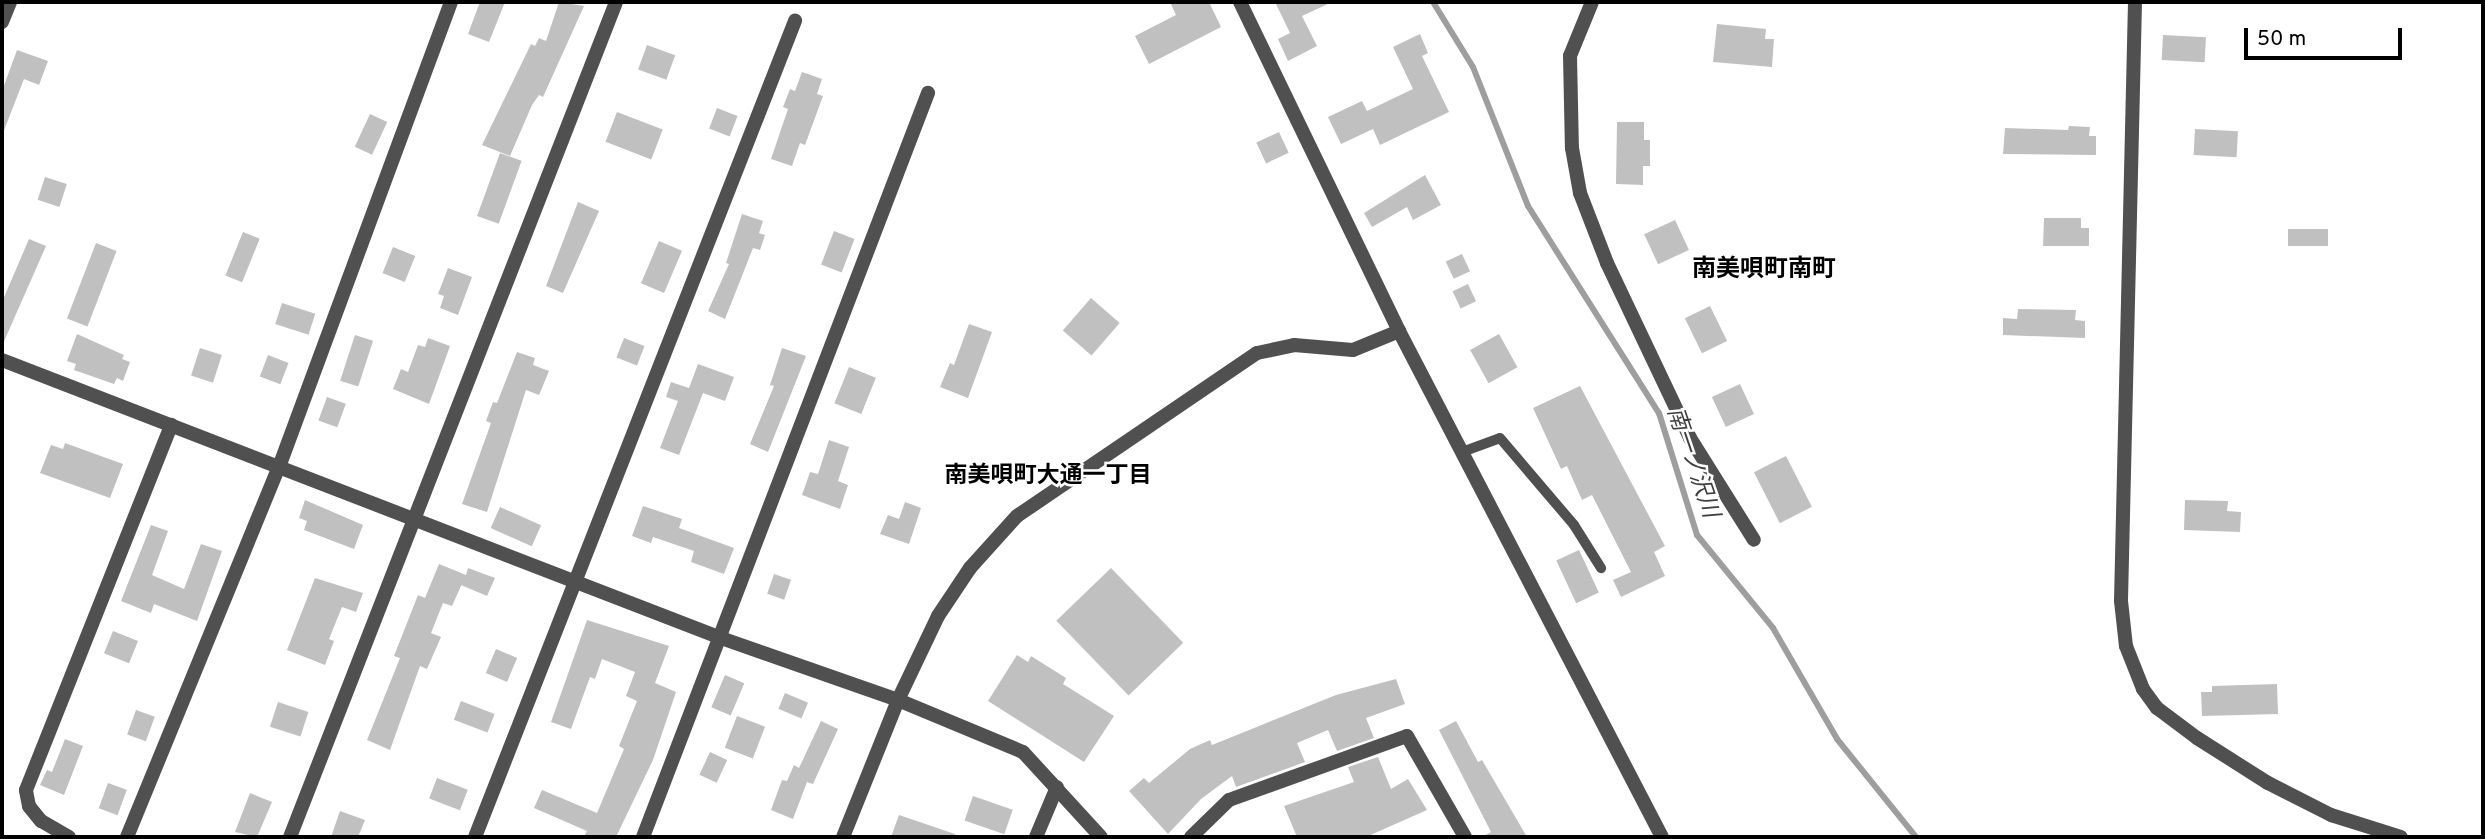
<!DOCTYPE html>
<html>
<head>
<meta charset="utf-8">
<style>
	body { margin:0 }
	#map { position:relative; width:2485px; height:839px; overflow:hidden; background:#fff; font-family:Overpass,"Noto Sans JP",sans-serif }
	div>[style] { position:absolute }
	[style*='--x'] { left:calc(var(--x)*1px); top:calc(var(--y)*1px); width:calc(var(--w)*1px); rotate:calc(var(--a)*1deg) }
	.stream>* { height:6px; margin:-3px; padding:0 3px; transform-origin:3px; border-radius:3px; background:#9e9e9e }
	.building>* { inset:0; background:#c0c0c0; transform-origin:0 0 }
	.service>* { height:10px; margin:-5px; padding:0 5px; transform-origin:5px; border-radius:5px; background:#505050 }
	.minor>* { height:14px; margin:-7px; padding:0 7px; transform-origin:7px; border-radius:7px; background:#505050 }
	.tertiary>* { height:14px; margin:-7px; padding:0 7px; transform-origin:7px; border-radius:7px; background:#505050 }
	span { translate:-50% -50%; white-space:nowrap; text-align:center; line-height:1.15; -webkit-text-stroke:5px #fff; paint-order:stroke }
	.water-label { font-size:23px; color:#3f3f3f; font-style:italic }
	.neighbourhood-label { font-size:23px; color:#000; font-weight:700 }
	.quarter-label { font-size:24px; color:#000; font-weight:700 }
	.frame { position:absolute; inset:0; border:4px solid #000; pointer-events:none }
	.scale { position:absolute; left:2244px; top:28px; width:158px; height:32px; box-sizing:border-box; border:4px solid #000; border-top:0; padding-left:9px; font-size:21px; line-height:24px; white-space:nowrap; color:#000; -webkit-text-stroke:5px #fff; paint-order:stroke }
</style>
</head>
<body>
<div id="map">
	<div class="stream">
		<i style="--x:1433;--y:2;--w:76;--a:58.4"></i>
		<i style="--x:1473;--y:67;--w:149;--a:68.4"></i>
		<i style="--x:1528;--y:206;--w:245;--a:57.7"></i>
		<i style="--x:1659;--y:413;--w:128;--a:72.7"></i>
		<i style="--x:1697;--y:535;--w:120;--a:50.7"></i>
		<i style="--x:1773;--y:628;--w:128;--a:60"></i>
		<i style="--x:1837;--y:739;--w:126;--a:51.1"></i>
	</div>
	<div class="building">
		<i style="clip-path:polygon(480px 2px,505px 2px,489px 42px,468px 34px)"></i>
		<i style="clip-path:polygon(559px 2px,584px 6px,543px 97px,539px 95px,532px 105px,510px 156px,482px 145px,531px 44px,535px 46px,539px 38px,546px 41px)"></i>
		<i style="clip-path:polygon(1170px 2px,1209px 2px,1221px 27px,1149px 64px,1135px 36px,1176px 15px)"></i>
		<i style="clip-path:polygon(1275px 2px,1332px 2px,1302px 16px,1317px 46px,1288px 61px,1278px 39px,1290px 33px)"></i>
		<i style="clip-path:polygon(1717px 24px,1766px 29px,1765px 39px,1774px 39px,1772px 67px,1713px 62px)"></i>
		<i style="clip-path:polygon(1420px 34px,1428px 53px,1422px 56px,1449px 112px,1380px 145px,1373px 129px,1341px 144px,1328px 117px,1362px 101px,1367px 111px,1413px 89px,1393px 47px)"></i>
		<i style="left:2163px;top:35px;width:43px;height:25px;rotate:3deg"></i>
		<i style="left:647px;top:45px;width:30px;height:26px;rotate:20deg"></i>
		<i style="clip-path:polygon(17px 50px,48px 61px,39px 85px,24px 79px,3px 133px,2px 91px)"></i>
		<i style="clip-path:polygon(802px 72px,822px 79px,817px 94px,823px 96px,805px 145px,800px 143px,792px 166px,771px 159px,788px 109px,783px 107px,790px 89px,795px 91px)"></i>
		<i style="left:717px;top:108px;width:22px;height:22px;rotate:21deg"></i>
		<i style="left:617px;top:112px;width:49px;height:32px;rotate:21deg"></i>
		<i style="left:370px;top:114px;width:19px;height:36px;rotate:25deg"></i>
		<i style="clip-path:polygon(1617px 122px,1644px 122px,1644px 140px,1650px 140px,1650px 166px,1643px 166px,1643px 185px,1616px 184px)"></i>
		<i style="clip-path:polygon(2069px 126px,2090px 127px,2089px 136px,2096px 136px,2096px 155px,2003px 154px,2005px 128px,2068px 130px)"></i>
		<i style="left:2195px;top:129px;width:43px;height:26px;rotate:3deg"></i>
		<i style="left:1279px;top:132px;width:23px;height:25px;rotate:65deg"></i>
		<i style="left:500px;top:153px;width:23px;height:67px;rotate:20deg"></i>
		<i style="clip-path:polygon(1425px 175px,1441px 205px,1413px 220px,1407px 207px,1372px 227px,1364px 213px)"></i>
		<i style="left:45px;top:177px;width:23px;height:24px;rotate:18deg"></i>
		<i style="clip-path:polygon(578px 202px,599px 211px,563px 293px,546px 286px)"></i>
		<i style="clip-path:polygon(742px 214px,763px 221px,759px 233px,765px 235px,760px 250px,753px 248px,725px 319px,708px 311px,729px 264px,726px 263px)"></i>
		<i style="clip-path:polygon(2044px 218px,2081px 218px,2081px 228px,2089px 228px,2089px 246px,2043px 246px)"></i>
		<i style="left:1675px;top:220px;width:33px;height:34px;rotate:65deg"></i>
		<i style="left:2288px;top:229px;width:40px;height:17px"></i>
		<i style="left:834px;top:231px;width:22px;height:36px;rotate:21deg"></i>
		<i style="left:243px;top:232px;width:18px;height:47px;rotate:22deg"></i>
		<i style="clip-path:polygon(29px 239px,46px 246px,2px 346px,2px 302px)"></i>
		<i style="left:659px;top:241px;width:25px;height:46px;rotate:23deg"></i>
		<i style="left:96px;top:243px;width:22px;height:81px;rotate:21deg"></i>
		<i style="left:393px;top:247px;width:24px;height:28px;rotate:22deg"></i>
		<i style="left:1462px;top:254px;width:19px;height:18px;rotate:65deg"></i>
		<i style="clip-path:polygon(448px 268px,472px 277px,458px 315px,440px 308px,444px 296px,438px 294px)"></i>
		<i style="left:1468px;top:284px;width:19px;height:17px;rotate:65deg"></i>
		<i style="left:1091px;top:298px;width:38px;height:43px;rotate:41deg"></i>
		<i style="left:282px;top:303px;width:35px;height:22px;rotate:18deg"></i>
		<i style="left:1710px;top:306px;width:39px;height:28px;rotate:64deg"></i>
		<i style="clip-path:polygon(2018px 309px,2076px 310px,2075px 320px,2085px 321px,2085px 338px,2003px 335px,2003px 318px,2017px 319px)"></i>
		<i style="clip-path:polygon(969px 324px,992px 332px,968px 398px,940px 387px,950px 363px,954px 365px)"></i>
		<i style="clip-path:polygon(77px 334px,124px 355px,122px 359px,130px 362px,123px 381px,117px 378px,114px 384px,74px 370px,76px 364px,67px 361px)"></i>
		<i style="left:1499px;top:334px;width:38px;height:33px;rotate:61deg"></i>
		<i style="left:355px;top:335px;width:19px;height:48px;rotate:18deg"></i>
		<i style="clip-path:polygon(428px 338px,450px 346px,429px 404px,393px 389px,401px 369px,408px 372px,418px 345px,425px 347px)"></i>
		<i style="left:624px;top:338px;width:22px;height:21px;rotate:21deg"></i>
		<i style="left:200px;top:348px;width:23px;height:29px;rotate:18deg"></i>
		<i style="clip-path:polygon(782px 348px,806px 356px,768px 452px,750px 444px,774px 386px,770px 385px)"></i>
		<i style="clip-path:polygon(517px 352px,535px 358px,533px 365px,549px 371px,539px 395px,526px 390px,487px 512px,462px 504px,491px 423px,486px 421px,493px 402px,497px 403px)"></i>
		<i style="left:268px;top:355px;width:22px;height:23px;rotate:21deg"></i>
		<i style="clip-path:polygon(698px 364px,734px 377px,725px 401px,703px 393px,679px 455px,660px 448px,678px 401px,666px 397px,671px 382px,689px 388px)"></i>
		<i style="left:849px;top:367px;width:29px;height:39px;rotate:22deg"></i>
		<i style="left:1740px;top:384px;width:33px;height:31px;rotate:65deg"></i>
		<i style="clip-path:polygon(1580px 386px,1665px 546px,1654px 552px,1665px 576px,1621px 597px,1613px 580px,1631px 572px,1592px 495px,1582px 500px,1567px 466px,1561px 469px,1533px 408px)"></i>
		<i style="left:327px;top:397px;width:20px;height:25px;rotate:20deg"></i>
		<i style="clip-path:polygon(829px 440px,849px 447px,838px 481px,848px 485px,840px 509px,802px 495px,810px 472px,818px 474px)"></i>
		<i style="clip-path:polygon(65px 443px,123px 464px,110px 498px,40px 473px,51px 445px,63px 449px)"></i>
		<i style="left:1786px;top:456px;width:57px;height:36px;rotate:63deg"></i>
		<i style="clip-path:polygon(305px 500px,363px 525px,354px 549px,304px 530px,307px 521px,299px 518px)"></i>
		<i style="clip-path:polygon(2185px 500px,2228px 501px,2227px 511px,2241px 512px,2240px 532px,2184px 530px)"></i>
		<i style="clip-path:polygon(905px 502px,921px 508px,909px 544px,880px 534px,888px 515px,899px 519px)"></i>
		<i style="clip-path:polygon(643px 506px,682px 519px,679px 528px,734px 548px,724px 574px,691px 562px,694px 551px,653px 537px,651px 543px,632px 536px)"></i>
		<i style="left:500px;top:507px;width:45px;height:23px;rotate:24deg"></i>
		<i style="clip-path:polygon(151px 525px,168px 531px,152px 575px,184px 589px,201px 544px,222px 551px,197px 621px,154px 604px,151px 613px,121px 601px)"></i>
		<i style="left:1579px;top:550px;width:47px;height:25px;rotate:65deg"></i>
		<i style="clip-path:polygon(439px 564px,466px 575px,468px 568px,495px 578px,487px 596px,461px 585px,466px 575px,452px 606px,443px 603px,431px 633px,441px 637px,427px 669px,420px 666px,390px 750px,367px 740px,400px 658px,394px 656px,418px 595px,425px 598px)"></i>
		<i style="left:1111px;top:568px;width:104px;height:76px;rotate:46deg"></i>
		<i style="left:774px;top:574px;width:18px;height:21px;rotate:19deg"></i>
		<i style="clip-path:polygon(315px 578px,363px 593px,356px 612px,342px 607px,329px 639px,334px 641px,325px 665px,287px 650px)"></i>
		<i style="clip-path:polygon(587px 620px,669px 646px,655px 683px,676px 692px,653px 760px,616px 837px,584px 837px,587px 831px,534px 808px,542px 790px,597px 813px,624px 749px,619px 746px,637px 701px,626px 696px,635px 672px,602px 659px,595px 679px,590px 677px,571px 729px,551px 722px)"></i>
		<i style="left:113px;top:631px;width:27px;height:24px;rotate:22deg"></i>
		<i style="left:496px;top:649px;width:23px;height:26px;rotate:23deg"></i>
		<i style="clip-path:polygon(1017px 655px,1028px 662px,1031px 656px,1066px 678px,1063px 684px,1114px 716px,1084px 762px,988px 701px)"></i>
		<i style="left:725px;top:675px;width:21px;height:35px;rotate:23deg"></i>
		<i style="clip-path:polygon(1396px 679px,1405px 704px,1366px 718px,1374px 738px,1337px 751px,1328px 730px,1297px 743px,1305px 762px,1236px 787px,1232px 776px,1201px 799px,1168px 834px,1129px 791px,1144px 778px,1149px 783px,1190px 749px,1210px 740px,1212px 745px,1336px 695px)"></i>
		<i style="clip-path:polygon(2277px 684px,2278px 714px,2202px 716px,2201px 692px,2212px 692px,2212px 686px)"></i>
		<i style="left:785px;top:693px;width:25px;height:17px;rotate:23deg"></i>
		<i style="left:461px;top:701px;width:36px;height:20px;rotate:21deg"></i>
		<i style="left:278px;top:702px;width:32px;height:26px;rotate:18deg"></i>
		<i style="left:136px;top:710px;width:20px;height:26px;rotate:20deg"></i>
		<i style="left:737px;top:716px;width:30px;height:34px;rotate:21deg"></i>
		<i style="clip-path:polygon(821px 721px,838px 729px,813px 784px,807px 782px,793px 819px,771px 810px,782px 780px,787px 781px,794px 765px,799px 768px)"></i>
		<i style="clip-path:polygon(1456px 721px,1478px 762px,1482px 760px,1527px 837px,1482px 837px,1491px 832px,1439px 730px)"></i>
		<i style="clip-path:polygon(65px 739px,83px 746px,64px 795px,40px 785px,47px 770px,52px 772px)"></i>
		<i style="left:710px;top:752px;width:19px;height:25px;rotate:25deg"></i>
		<i style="clip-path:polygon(1378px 757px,1391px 789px,1408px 779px,1427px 810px,1366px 837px,1297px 837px,1284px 806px,1354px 782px,1348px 767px)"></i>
		<i style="left:437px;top:778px;width:33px;height:22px;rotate:21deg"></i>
		<i style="left:108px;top:783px;width:20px;height:27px;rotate:20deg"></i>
		<i style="clip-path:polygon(250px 793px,272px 802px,257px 837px,235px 832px)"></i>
		<i style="left:973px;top:796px;width:42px;height:26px;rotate:19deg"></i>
		<i style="clip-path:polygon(340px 811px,365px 820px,358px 837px,331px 837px)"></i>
		<i style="clip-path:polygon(899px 815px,955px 834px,954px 837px,891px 837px)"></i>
	</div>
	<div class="service">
		<i style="--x:1462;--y:452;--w:40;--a:-20.2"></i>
		<i style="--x:1500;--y:438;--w:114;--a:49.6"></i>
		<i style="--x:1574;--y:525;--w:51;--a:57.9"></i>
	</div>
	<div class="minor">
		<i style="--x:1592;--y:2;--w:58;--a:112.2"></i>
		<i style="--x:1570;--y:56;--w:92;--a:88.8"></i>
		<i style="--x:1572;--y:148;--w:46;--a:79.9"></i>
		<i style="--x:1580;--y:193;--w:75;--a:68.9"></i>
		<i style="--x:1607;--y:263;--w:194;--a:64.6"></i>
		<i style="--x:1690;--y:438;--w:120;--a:57.9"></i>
		<i style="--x:2135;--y:2;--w:599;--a:91.34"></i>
		<i style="--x:2121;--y:601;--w:45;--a:83.7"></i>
		<i style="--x:2126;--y:646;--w:46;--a:68.4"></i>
		<i style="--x:2143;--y:689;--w:24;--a:54"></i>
		<i style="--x:2157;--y:708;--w:50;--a:36.9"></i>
		<i style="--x:2197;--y:738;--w:84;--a:32.4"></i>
		<i style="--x:2268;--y:783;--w:71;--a:26.9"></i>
		<i style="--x:2331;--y:815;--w:73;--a:17.4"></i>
		<i style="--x:2;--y:22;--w:22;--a:-68"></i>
		<i style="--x:2;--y:360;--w:771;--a:21.14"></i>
		<i style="--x:721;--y:638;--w:188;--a:19.3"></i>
		<i style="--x:898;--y:700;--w:135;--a:22.6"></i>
		<i style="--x:1023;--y:752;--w:115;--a:47.5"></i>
		<i style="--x:69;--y:837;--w:32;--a:-150"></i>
		<i style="--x:41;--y:821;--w:19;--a:-129"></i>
		<i style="--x:29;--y:806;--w:16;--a:-101"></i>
		<i style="--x:26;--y:790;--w:393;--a:-68.3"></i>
		<i style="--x:127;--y:837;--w:400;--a:-67.7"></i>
		<i style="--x:279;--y:467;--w:496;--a:-69.7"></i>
		<i style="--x:290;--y:837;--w:896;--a:-68.67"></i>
		<i style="--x:475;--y:837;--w:877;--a:-68.59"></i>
		<i style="--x:643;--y:837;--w:797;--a:-69.04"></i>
		<i style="--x:1036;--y:837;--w:54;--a:-67.2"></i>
		<i style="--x:1191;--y:837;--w:53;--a:-44.2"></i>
		<i style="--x:1229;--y:800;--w:189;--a:-19.8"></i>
		<i style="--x:1407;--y:736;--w:116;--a:60.1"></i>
	</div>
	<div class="tertiary">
		<i style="--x:1240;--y:2;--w:365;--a:64.2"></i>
		<i style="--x:1399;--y:331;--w:570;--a:62.54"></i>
		<i style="--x:843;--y:837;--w:148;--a:-68.1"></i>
		<i style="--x:898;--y:700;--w:93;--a:-64.5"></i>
		<i style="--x:938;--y:616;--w:58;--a:-56.3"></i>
		<i style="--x:970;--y:568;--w:70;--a:-47.9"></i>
		<i style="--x:1017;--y:516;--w:290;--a:-34.2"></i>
		<i style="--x:1257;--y:353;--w:38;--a:-12"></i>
		<i style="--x:1294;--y:345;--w:59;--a:4.8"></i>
		<i style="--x:1353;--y:350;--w:50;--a:-22.4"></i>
	</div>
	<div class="water-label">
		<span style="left:1691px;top:463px;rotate:71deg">南一ノ沢川</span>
	</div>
	<div class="neighbourhood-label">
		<span style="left:1048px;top:477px">南美唄町大通一丁目</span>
	</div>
	<div class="quarter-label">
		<span style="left:1764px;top:271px">南美唄町南町</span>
	</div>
	<div class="frame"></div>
	<div class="scale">50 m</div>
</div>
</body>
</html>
